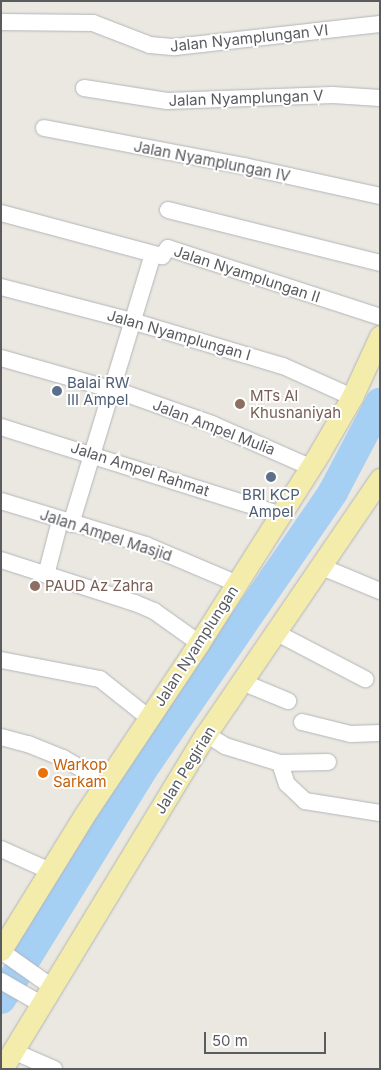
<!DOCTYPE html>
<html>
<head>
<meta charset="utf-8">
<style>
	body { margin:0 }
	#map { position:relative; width:381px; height:1070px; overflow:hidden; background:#eae8e0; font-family:Inter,sans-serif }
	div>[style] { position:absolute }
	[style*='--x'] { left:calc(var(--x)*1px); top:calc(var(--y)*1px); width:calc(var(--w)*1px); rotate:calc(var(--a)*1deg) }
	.river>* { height:30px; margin:-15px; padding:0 15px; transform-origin:15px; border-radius:15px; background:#a6cff4 }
	.roads { filter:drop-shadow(0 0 1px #b3b5b9) drop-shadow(0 0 1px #b3b5b9) }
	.minor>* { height:16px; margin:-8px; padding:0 8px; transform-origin:8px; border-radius:8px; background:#fff }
	.major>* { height:21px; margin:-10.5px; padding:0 10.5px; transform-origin:10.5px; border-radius:10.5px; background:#f4ecab }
	.dots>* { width:14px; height:14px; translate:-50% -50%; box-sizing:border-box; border:2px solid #fff; border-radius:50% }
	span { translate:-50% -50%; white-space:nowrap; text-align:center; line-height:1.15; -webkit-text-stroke:4px #fff; paint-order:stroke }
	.street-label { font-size:15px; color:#595b5f }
	.service-label { font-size:15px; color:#4e5e75 }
	.left { translate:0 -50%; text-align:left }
	.education-label { font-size:15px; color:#785e54 }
	.food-label { font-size:15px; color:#c56008 }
	.frame { position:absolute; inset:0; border:2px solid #595b5f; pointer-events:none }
	.scale { position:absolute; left:204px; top:1032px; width:122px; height:22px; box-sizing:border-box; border:2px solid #595b5f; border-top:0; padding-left:6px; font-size:15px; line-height:18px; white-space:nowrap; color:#595b5f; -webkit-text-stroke:4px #fff; paint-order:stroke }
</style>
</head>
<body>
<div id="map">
	<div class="river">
		<i style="--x:1;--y:999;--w:278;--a:-58.3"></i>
		<i style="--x:147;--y:763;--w:329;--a:-55.5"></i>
		<i style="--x:333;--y:492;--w:101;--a:-62.2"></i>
	</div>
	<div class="roads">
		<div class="minor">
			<i style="--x:1;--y:22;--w:92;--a:0.6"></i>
			<i style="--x:93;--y:23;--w:61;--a:21.1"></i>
			<i style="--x:150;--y:45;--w:25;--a:5"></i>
			<i style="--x:175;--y:47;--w:206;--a:-6.4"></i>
			<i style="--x:84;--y:88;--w:84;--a:8.9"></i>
			<i style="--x:167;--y:101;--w:166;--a:-2.1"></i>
			<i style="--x:333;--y:95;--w:47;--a:3.7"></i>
			<i style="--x:44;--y:128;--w:204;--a:10.8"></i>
			<i style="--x:244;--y:166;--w:139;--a:12.4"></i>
			<i style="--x:168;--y:210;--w:219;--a:14"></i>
			<i style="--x:1;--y:213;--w:167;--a:15"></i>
			<i style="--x:162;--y:256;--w:10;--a:-53"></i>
			<i style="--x:168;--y:248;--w:223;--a:18"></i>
			<i style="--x:1;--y:287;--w:138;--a:14.6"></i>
			<i style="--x:135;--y:322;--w:154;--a:16.6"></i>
			<i style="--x:283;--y:366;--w:76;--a:24.2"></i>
			<i style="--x:1;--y:358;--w:128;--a:15.9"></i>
			<i style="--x:124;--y:393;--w:93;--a:19.4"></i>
			<i style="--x:212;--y:424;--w:107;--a:23.7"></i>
			<i style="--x:1;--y:427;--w:291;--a:17.4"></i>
			<i style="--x:1;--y:501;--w:152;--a:16.9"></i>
			<i style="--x:146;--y:545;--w:100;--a:23"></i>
			<i style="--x:71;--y:524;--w:282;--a:-73.1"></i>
			<i style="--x:1;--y:560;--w:141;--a:17.8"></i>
			<i style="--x:135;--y:603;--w:21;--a:23"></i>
			<i style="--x:154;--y:611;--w:55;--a:35.4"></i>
			<i style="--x:322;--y:567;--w:63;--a:22.5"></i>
			<i style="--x:46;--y:575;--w:56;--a:-75.5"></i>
			<i style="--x:275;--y:632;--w:102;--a:27.6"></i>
			<i style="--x:1;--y:660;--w:101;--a:10.9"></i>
			<i style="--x:100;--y:679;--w:63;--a:38.5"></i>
			<i style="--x:242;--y:682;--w:50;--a:22.4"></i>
			<i style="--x:302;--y:722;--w:50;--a:13.8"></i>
			<i style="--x:351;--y:734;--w:29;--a:-2"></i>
			<i style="--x:206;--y:734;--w:22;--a:32"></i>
			<i style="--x:225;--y:746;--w:58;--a:17.2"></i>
			<i style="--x:280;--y:763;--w:48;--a:-1.2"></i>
			<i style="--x:1;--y:737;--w:28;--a:15"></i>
			<i style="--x:28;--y:744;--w:38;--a:22"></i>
			<i style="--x:63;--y:758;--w:50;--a:30.2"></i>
			<i style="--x:280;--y:763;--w:22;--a:72"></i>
			<i style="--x:287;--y:784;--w:25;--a:43"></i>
			<i style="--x:305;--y:801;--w:76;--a:9.1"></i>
			<i style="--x:1;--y:849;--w:54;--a:24.2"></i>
			<i style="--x:1;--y:951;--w:62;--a:35.2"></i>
			<i style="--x:1;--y:981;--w:46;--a:29.9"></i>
			<i style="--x:13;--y:1051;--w:45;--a:23.7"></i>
		</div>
		<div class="major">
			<i style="--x:1;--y:950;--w:156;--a:-58.3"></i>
			<i style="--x:83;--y:817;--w:209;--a:-56.3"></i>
			<i style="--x:199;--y:643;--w:226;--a:-57.6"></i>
			<i style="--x:320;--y:452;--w:64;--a:-59.8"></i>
			<i style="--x:352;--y:397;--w:67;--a:-65.3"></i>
			<i style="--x:2;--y:1069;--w:392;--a:-58.7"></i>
			<i style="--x:206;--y:734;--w:309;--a:-55.7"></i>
		</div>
	</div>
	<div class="dots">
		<i style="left:57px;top:391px;background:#5c6f8a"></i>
		<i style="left:240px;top:404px;background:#8d6e63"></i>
		<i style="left:271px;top:477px;background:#5c6f8a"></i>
		<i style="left:35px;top:586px;background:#8d6e63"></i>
		<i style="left:43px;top:773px;background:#e8710a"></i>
	</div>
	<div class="street-label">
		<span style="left:249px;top:38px;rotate:-6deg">Jalan Nyamplungan VI</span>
		<span style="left:246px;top:98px;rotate:-2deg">Jalan Nyamplungan V</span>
		<span style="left:212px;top:161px;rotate:11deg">Jalan Nyamplungan IV</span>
		<span style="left:247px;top:274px;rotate:18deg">Jalan Nyamplungan II</span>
		<span style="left:179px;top:335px;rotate:16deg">Jalan Nyamplungan I</span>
		<span style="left:214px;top:427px;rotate:21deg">Jalan Ampel Mulia</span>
		<span style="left:140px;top:469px;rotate:18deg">Jalan Ampel Rahmat</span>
		<span style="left:106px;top:535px;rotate:18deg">Jalan Ampel Masjid</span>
		<span style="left:196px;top:646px;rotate:-57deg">Jalan Nyamplungan</span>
		<span style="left:185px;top:770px;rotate:-58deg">Jalan Pegirian</span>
	</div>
	<div class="service-label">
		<span class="left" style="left:67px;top:391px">Balai RW<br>III Ampel</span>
		<span style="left:271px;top:503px">BRI KCP<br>Ampel</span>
	</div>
	<div class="education-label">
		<span class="left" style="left:250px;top:404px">MTs Al<br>Khusnaniyah</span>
		<span class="left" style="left:45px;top:586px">PAUD Az Zahra</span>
	</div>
	<div class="food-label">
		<span class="left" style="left:53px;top:773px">Warkop<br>Sarkam</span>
	</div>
	<div class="frame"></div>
	<div class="scale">50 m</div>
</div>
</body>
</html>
